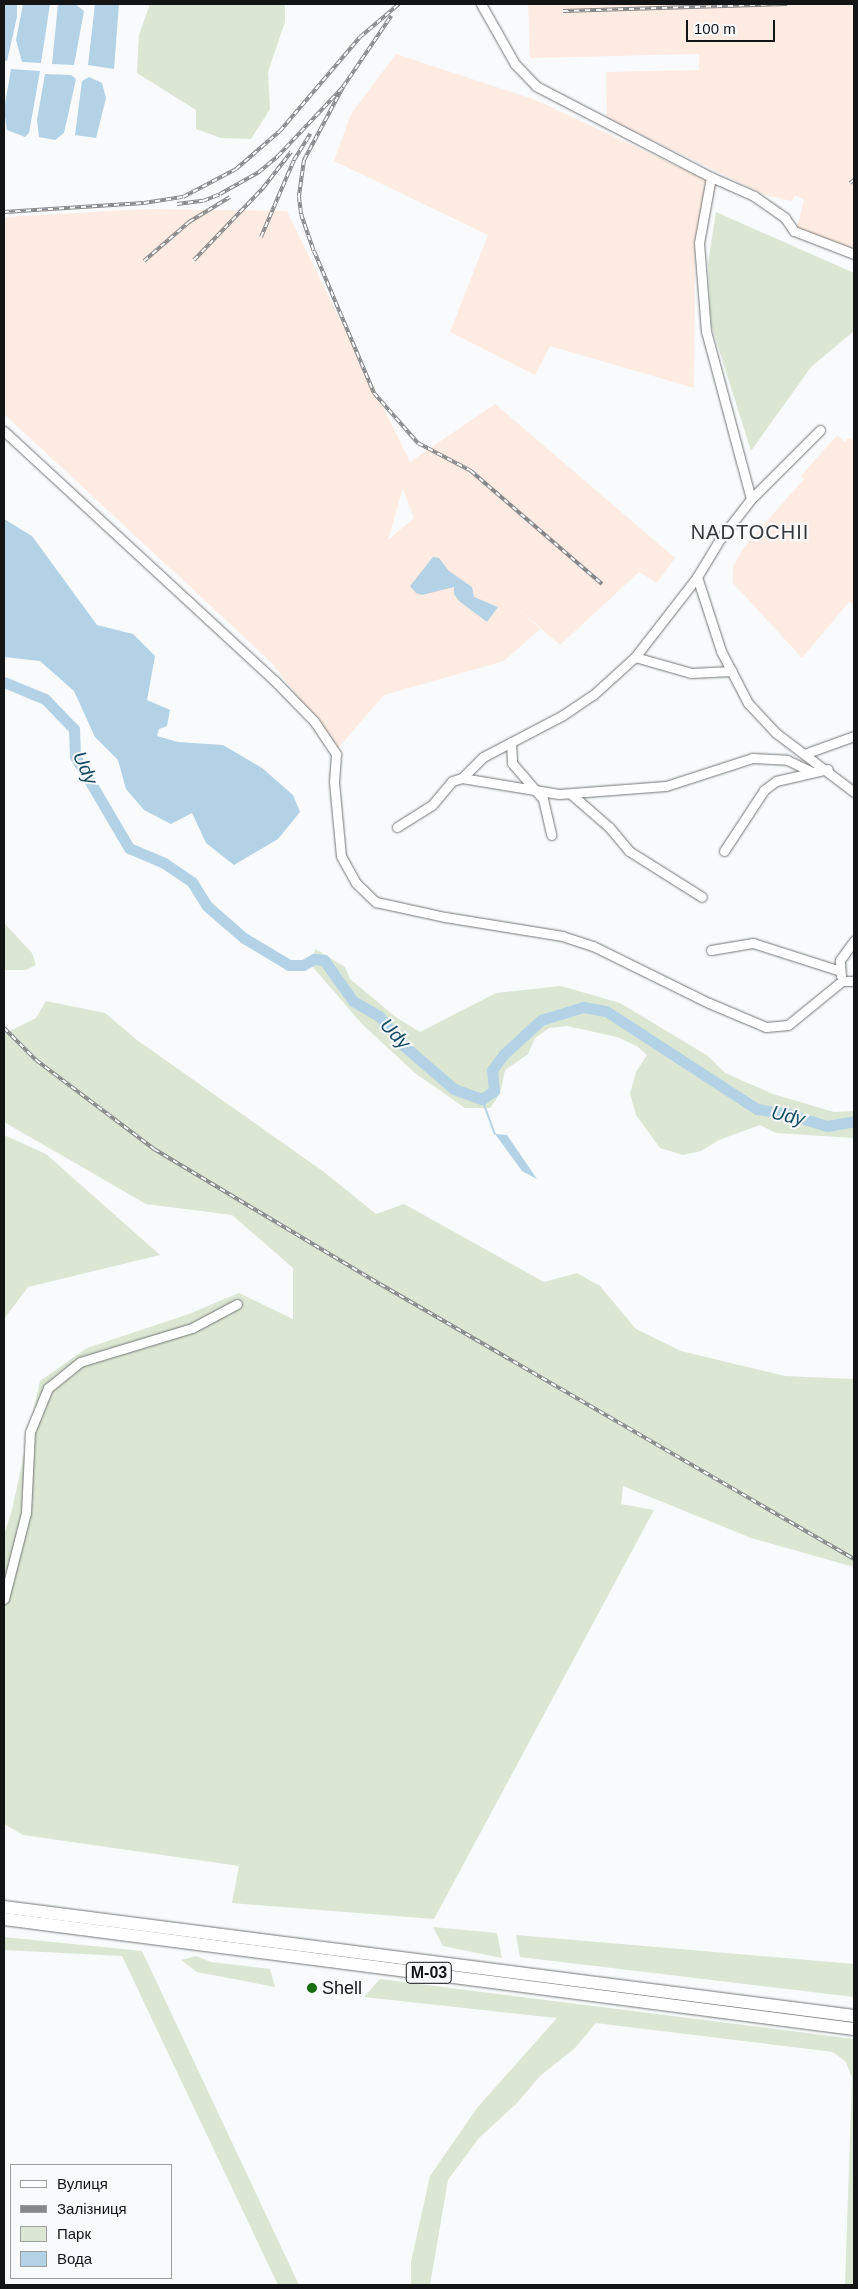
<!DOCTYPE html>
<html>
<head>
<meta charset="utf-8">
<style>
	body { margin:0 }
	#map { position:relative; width:858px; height:2289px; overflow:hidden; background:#f8fafc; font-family:Arial,sans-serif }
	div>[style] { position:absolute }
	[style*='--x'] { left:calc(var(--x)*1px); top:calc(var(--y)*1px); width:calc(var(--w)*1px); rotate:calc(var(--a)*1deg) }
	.industrial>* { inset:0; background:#feece2 }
	.green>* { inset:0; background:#dbe7d3 }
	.water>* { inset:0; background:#b3d2e5 }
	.stream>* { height:2px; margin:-1px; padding:0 1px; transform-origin:1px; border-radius:1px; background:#b3d2e5 }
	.river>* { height:11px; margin:-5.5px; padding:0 5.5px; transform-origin:5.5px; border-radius:5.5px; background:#b3d2e5 }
	.roads { filter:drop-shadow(0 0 1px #737576) drop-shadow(0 0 1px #737576) }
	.minor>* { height:9px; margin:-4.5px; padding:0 4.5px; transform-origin:4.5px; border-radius:4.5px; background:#fff }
	.highway>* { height:12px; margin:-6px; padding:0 6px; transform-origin:6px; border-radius:6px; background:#fff }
	.rail>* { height:4px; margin-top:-2px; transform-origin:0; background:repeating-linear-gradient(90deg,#f8fafc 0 5.5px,#868889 0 11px); box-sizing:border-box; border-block:1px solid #868889 }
	.dots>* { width:14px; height:14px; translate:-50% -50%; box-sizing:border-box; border:2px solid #f8fafc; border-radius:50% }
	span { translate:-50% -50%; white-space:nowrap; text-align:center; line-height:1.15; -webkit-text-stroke:4px #f8fafc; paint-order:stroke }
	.shield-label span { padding:1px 4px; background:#f8fafc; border:1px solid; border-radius:4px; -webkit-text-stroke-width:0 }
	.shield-label { font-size:16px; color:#131415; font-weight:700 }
	.poi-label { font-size:18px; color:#131415 }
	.left { translate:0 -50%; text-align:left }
	.water-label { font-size:19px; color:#124a65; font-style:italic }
	.quarter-label { font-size:20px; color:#363839; letter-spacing:1px }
	.frame { position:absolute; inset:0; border:5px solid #131415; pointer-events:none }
	.legend { position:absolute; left:10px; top:2164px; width:162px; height:115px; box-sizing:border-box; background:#f8fafc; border:1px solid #9c9ea0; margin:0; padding:6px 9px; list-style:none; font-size:15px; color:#131415 }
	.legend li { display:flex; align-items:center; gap:10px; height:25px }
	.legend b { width:25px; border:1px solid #9c9ea0 }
	.scale { position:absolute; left:686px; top:20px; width:89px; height:22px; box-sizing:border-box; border:2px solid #131415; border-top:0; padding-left:6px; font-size:15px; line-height:18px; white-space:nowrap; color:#131415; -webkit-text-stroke:4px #f8fafc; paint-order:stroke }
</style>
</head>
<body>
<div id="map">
	<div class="industrial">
		<i style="clip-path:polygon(528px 4px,854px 4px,854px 250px,797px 228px,804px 200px,795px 195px,792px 201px,765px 195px,607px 118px,606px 72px,699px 70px,699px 54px,530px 58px)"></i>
		<i style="clip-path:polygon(396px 54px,536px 100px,717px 185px,695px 252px,694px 388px,550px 346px,535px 375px,450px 332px,488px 235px,334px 161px,351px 114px)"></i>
		<i style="clip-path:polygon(evenodd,149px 209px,287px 211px,410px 462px,495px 404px,675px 558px,657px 583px,639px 572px,560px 645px,516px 607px,540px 629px,504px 661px,384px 695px,338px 748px,270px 661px,4px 414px,4px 217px,149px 209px,403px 488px,414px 518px,388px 540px,403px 488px)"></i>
		<i style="clip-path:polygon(837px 435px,845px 442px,848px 438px,854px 440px,854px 604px,849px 602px,802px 658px,733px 583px,733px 567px,745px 546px,804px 479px,801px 476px)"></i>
	</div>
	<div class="green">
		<i style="clip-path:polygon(150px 4px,285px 4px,285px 22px,268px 72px,270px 109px,251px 139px,221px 138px,196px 129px,196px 110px,137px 73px,139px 35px)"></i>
		<i style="clip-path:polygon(716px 212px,854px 273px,854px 331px,811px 367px,751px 451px,711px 324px,708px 264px)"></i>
		<i style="clip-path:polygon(4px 923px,32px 953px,36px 965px,26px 970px,4px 970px)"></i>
		<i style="clip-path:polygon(315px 949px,345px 967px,350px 979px,397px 1018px,420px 1032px,496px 993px,561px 986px,620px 1003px,708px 1056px,725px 1073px,773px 1094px,834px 1112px,854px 1111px,854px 1138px,776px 1133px,760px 1125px,719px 1140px,701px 1151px,683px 1155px,660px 1148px,636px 1115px,630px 1094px,636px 1072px,647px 1055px,637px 1046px,617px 1037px,567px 1026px,549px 1028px,535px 1038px,528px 1054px,505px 1070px,500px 1094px,490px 1108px,465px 1108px,415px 1073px,362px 1024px,312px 966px)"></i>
		<i style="clip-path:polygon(46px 1001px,105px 1013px,137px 1040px,324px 1172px,376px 1214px,404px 1204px,544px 1282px,577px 1273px,600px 1286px,636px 1329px,681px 1351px,785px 1376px,854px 1379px,854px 1567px,751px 1538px,623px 1486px,621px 1504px,654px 1510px,434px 1919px,232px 1903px,239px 1866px,23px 1835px,4px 1824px,4px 1535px,12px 1510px,40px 1381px,87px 1348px,189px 1314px,239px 1293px,293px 1319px,293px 1268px,232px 1215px,146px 1204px,4px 1122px,4px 1034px,36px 1018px)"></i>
		<i style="clip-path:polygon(4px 1135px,46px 1154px,160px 1255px,28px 1287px,4px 1319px)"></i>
		<i style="clip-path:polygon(433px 1927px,497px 1933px,502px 1958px,443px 1946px)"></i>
		<i style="clip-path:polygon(516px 1935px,854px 1964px,854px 1997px,520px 1957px)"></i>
		<i style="clip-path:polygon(4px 1937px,142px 1951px,299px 2285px,278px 2285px,122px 1956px,4px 1950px)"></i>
		<i style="clip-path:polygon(196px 1956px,211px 1962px,270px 1969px,275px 1987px,197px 1972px,181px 1960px)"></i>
		<i style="clip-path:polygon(380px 1979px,854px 2039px,854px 2285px,845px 2285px,852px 2078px,846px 2062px,833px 2052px,596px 2023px,575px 2048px,540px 2076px,517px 2103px,479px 2138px,448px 2180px,430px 2285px,411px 2285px,411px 2262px,430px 2176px,477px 2108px,557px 2018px,364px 1997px)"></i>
	</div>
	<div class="water">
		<i style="clip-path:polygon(4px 4px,17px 4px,17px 17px,7px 61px,4px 60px)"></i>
		<i style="clip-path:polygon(23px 4px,50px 4px,41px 63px,22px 62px,16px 40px)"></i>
		<i style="clip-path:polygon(58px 4px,75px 4px,84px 11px,74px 65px,52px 64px)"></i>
		<i style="clip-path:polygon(95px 4px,119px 4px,114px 69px,88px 65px)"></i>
		<i style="clip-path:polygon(11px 69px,40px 71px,29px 133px,25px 137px,7px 130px,4px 110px)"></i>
		<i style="clip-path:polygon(45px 74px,71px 75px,76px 79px,64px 133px,55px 140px,39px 137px,37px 120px)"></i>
		<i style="clip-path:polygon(89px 77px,102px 83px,106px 98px,96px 138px,75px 135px,82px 81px)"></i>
		<i style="clip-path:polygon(4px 519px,32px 536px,97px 625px,133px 634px,155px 656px,147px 700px,170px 710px,167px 726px,159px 729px,157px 736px,178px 742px,223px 745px,262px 768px,293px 795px,300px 812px,278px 839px,234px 865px,206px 843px,192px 813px,171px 824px,144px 810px,126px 789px,118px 760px,95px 737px,74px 691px,40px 661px,4px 657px)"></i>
		<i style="clip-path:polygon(433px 557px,439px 558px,449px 571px,472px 587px,474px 597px,498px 607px,487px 622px,459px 601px,454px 594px,454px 587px,422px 595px,416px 593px,410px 586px)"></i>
		<i style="clip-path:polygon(495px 1134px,507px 1135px,537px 1179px,522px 1171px)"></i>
	</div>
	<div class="stream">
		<i style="--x:482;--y:1099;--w:37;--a:70"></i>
	</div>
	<div class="river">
		<i style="--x:4;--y:682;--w:44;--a:22.5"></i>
		<i style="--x:45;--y:699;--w:42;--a:46"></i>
		<i style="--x:74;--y:729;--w:27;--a:88"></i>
		<i style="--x:75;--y:756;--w:107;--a:59.6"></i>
		<i style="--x:129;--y:848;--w:38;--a:23"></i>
		<i style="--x:164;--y:863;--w:34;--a:34"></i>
		<i style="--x:192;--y:882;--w:28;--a:58"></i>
		<i style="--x:207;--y:906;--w:49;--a:40.9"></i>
		<i style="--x:244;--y:938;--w:52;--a:31"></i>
		<i style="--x:289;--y:965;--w:14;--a:0"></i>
		<i style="--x:303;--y:965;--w:13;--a:-29"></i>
		<i style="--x:314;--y:959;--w:10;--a:6"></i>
		<i style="--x:324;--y:960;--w:50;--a:54.7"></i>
		<i style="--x:353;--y:1001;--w:30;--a:30"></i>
		<i style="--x:379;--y:1016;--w:38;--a:50"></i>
		<i style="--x:403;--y:1045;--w:67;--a:40.8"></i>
		<i style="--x:454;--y:1089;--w:30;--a:20"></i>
		<i style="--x:482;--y:1099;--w:14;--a:-34"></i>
		<i style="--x:494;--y:1091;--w:21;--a:-95"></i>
		<i style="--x:492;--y:1070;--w:20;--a:-53"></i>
		<i style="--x:504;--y:1054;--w:50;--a:-42.6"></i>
		<i style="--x:541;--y:1020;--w:44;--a:-17.2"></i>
		<i style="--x:583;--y:1007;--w:23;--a:10"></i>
		<i style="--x:606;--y:1011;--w:180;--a:33"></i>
		<i style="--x:757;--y:1109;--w:31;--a:9"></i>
		<i style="--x:788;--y:1114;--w:41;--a:17.1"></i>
		<i style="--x:827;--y:1126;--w:27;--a:-10"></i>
	</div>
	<div class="roads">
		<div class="minor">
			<i style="--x:481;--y:4;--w:69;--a:60.5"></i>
			<i style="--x:515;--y:64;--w:30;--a:46"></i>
			<i style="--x:536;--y:86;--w:197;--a:27.5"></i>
			<i style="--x:711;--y:177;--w:67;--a:100.3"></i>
			<i style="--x:699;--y:243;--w:88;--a:85.5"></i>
			<i style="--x:706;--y:331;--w:174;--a:75"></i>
			<i style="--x:711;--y:177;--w:47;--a:23.8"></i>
			<i style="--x:754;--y:196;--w:38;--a:35"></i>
			<i style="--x:785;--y:218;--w:16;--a:55"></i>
			<i style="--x:794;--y:231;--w:64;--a:21"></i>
			<i style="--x:820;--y:430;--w:98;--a:135"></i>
			<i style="--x:751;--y:499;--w:51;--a:127.8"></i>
			<i style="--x:720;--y:539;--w:44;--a:121.2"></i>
			<i style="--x:697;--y:577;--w:78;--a:72"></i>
			<i style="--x:721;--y:651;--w:59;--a:62.6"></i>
			<i style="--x:748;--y:703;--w:41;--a:47"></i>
			<i style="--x:776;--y:733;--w:98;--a:37.1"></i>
			<i style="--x:4;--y:431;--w:367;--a:42.7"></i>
			<i style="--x:274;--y:680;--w:57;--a:45.7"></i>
			<i style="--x:314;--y:721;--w:40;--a:56"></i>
			<i style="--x:336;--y:754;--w:28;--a:94"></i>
			<i style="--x:334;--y:782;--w:74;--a:84.6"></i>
			<i style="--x:341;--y:856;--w:31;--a:61"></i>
			<i style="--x:356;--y:883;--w:28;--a:44"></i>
			<i style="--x:376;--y:902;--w:71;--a:12.3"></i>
			<i style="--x:445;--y:917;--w:119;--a:9.2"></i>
			<i style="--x:562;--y:936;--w:33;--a:18"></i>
			<i style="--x:593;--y:946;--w:129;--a:26.2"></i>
			<i style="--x:709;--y:1003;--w:62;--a:22.8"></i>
			<i style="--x:766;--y:1027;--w:22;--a:-5"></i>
			<i style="--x:788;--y:1025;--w:70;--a:-39.2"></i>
			<i style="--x:842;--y:981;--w:12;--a:0"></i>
			<i style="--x:635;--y:657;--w:58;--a:15.9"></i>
			<i style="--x:691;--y:673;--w:41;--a:-2.8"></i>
			<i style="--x:511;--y:742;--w:21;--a:87"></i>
			<i style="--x:512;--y:763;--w:48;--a:49.3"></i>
			<i style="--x:543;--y:799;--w:37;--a:77"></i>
			<i style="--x:807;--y:753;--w:50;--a:-19.9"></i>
			<i style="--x:462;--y:778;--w:30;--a:-45"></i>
			<i style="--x:483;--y:757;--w:90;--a:-27.7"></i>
			<i style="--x:563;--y:715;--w:36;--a:-34"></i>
			<i style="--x:593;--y:695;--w:57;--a:-42.1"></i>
			<i style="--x:635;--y:657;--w:101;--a:-52.2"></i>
			<i style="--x:571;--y:794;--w:50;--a:41"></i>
			<i style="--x:609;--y:827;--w:31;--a:50"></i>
			<i style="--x:629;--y:851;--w:86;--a:32.2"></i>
			<i style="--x:397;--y:827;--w:41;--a:-32.2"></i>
			<i style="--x:432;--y:805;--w:31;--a:-50"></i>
			<i style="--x:452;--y:781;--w:10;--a:-17"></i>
			<i style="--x:462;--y:778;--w:98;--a:9.4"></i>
			<i style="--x:559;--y:794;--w:107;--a:-4.3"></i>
			<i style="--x:666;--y:786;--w:90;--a:-18"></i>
			<i style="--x:752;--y:758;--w:35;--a:3"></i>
			<i style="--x:787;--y:760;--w:26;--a:25"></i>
			<i style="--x:724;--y:851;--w:73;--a:-56.7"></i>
			<i style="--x:764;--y:790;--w:15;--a:-37"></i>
			<i style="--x:776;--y:781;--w:53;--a:-13"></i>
			<i style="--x:711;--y:950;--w:43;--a:-9.5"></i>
			<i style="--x:753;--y:943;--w:91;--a:17.8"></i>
			<i style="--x:841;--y:976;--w:16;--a:-94"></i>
			<i style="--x:840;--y:960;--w:24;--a:-54"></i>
			<i style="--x:4;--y:1599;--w:89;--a:-75.7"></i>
			<i style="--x:26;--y:1513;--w:81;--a:-87.2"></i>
			<i style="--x:30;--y:1432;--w:48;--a:-67.8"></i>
			<i style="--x:48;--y:1388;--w:41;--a:-39.1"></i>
			<i style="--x:80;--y:1362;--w:117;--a:-16.9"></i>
			<i style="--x:192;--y:1328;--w:51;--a:-28.1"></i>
		</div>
		<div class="highway">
			<i style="--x:4;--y:1907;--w:857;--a:7.31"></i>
			<i style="--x:4;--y:1919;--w:857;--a:7.37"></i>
		</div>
	</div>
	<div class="rail">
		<i style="--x:563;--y:11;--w:224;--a:-1.8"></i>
		<i style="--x:343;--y:87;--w:83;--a:118.1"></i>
		<i style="--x:304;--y:160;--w:37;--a:98"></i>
		<i style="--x:299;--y:197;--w:17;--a:83"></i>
		<i style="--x:301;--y:214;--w:39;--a:71"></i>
		<i style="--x:314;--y:251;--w:154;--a:67.1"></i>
		<i style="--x:374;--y:393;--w:67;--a:48.7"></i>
		<i style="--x:418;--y:443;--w:60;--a:27.8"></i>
		<i style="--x:471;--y:471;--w:173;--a:40.8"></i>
		<i style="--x:850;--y:183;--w:5;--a:-37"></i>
		<i style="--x:177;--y:204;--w:26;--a:-7"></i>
		<i style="--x:203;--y:201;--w:18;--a:-22"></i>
		<i style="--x:220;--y:194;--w:45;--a:-29.4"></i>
		<i style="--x:259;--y:172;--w:25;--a:-40"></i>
		<i style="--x:278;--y:156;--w:95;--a:-46.7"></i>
		<i style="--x:343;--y:87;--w:86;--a:-55.9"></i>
		<i style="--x:4;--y:212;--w:140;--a:-3.7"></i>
		<i style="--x:144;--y:203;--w:39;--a:-9"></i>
		<i style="--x:183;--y:197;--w:60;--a:-27.8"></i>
		<i style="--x:236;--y:169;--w:58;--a:-40.8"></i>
		<i style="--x:280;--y:131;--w:123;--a:-49.6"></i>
		<i style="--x:360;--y:37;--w:51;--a:-40.2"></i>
		<i style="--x:261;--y:237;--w:84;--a:-66.8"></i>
		<i style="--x:294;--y:160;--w:31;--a:-58"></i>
		<i style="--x:194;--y:260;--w:100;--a:-46.2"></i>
		<i style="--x:263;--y:188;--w:46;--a:-52.1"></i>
		<i style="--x:144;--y:261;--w:60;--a:-40.9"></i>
		<i style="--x:189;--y:222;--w:48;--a:-31.4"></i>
		<i style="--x:4;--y:1028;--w:45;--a:45"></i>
		<i style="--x:36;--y:1060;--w:148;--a:37"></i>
		<i style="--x:154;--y:1149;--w:263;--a:30.9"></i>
		<i style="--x:380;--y:1284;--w:548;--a:30.12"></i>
	</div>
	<div class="dots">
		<i style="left:312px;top:1988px;background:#1b6d14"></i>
	</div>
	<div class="shield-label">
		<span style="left:429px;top:1973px">М-03</span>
	</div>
	<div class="poi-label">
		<span class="left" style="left:322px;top:1988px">Shell</span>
	</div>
	<div class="water-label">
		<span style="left:85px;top:768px;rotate:66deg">Udy</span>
		<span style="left:395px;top:1034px;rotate:46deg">Udy</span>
		<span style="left:788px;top:1116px;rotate:13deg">Udy</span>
	</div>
	<div class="quarter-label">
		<span style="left:750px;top:532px">NADTOCHII</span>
	</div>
	<div class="frame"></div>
	<ul class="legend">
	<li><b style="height:6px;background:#fff"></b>Вулиця</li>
	<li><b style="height:6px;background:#868889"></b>Залізниця</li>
	<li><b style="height:14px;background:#dbe7d3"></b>Парк</li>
	<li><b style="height:14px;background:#b3d2e5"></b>Вода</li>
	</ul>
	<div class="scale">100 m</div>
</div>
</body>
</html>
